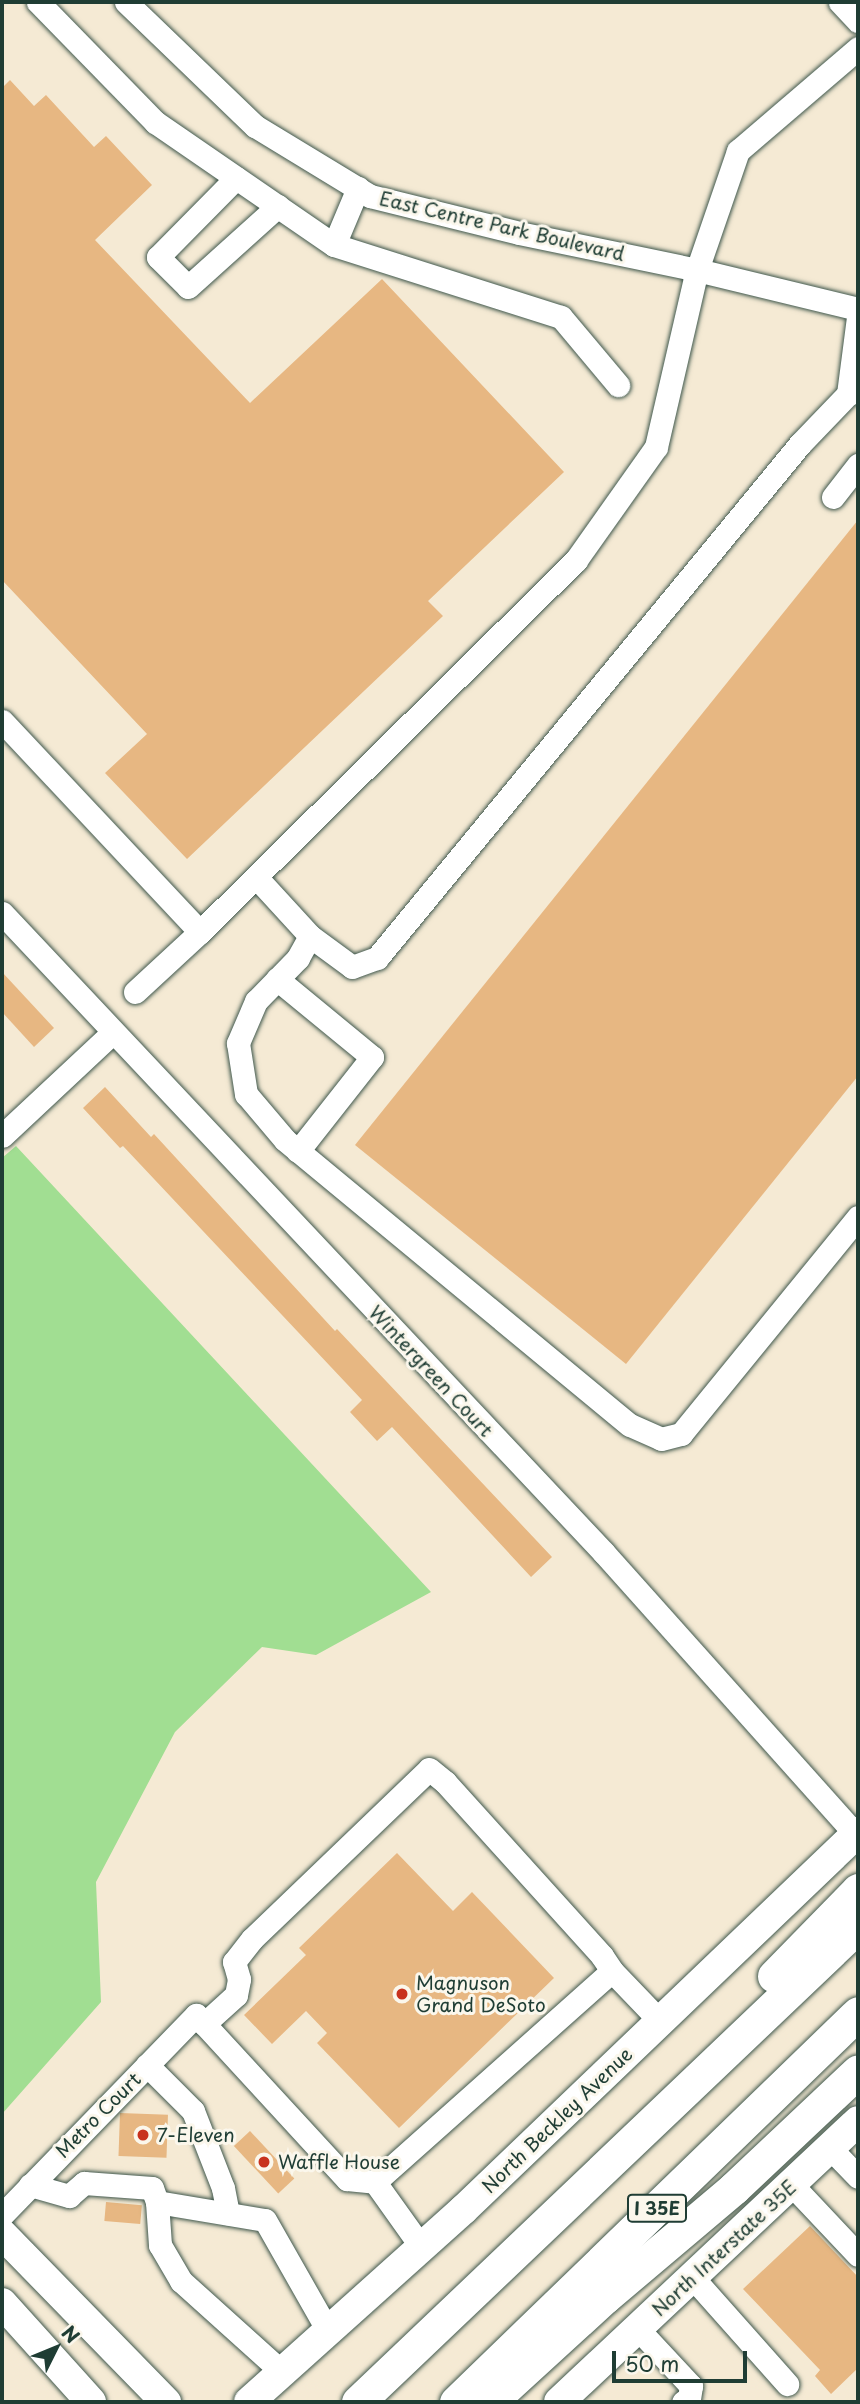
<!DOCTYPE html>
<html>
<head>
<meta charset="utf-8">
<style>
	body { margin:0 }
	#map { position:relative; width:860px; height:2404px; overflow:hidden; background:#f5ead4; font-family:"Playpen Sans",sans-serif }
	div>[style] { position:absolute }
	[style*='--x'] { left:calc(var(--x)*1px); top:calc(var(--y)*1px); width:calc(var(--w)*1px); rotate:calc(var(--a)*1deg) }
	.green>* { inset:0; background:#a1de92 }
	.building>* { inset:0; background:#e7b782; transform-origin:0 0 }
	.roads { filter:drop-shadow(0 0 2px #3f574c) drop-shadow(0 0 2px #3f574c) }
	.minor>* { height:23px; margin:-11.5px; padding:0 11.5px; transform-origin:11.5px; border-radius:11.5px; background:#fff }
	.major>* { height:30px; margin:-15px; padding:0 15px; transform-origin:15px; border-radius:15px; background:#fff }
	.highway>* { height:33px; margin:-16.5px; padding:0 16.5px; transform-origin:16.5px; border-radius:16.5px; background:#fff }
	.dots>* { width:19px; height:19px; translate:-50% -50%; box-sizing:border-box; border:4px solid #fbf7ec; border-radius:50% }
	span { translate:-50% -50%; white-space:nowrap; text-align:center; line-height:1.15; -webkit-text-stroke:6px #fbf7ec; paint-order:stroke }
	.shield-label span { padding:2px 5px; background:#fbf7ec; border:2px solid; border-radius:5px; -webkit-text-stroke-width:0 }
	.shield-label { font-size:18px; color:#1f3d34; font-weight:700 }
	.street-label { font-size:19px; color:#1f3d34 }
	.poi-label { font-size:19px; color:#1f3d34 }
	.left { translate:0 -50%; text-align:left }
	.frame { position:absolute; inset:0; border:4px solid #1f3d34; pointer-events:none }
	.north { position:absolute; left:21px; top:2313px; width:70px; height:70px; -webkit-text-stroke:5px #fbf7ec; paint-order:stroke; rotate:47deg; font-size:19px; font-weight:700; line-height:28px; text-align:center; color:#1f3d34 }
	.north::after { content:''; display:block; margin:auto; width:24px; height:32px; background:#1f3d34; clip-path:polygon(50% 0,100% 100%,50% 72%,0 100%) }
	.scale { position:absolute; left:612px; top:2351px; width:135px; height:32px; box-sizing:border-box; border:4px solid #1f3d34; border-top:0; padding-left:9px; font-size:21px; line-height:24px; white-space:nowrap; color:#1f3d34; -webkit-text-stroke:5px #fbf7ec; paint-order:stroke }
</style>
</head>
<body>
<div id="map">
	<div class="green">
		<i style="clip-path:polygon(16px 1146px,431px 1592px,316px 1655px,262px 1647px,175px 1732px,96px 1882px,101px 2002px,2px 2114px,2px 1158px)"></i>
	</div>
	<div class="building">
		<i style="clip-path:polygon(10px 80px,34px 106px,46px 95px,94px 147px,106px 136px,152px 185px,95px 240px,250px 403px,382px 279px,564px 472px,428px 601px,443px 616px,187px 859px,105px 773px,147px 734px,2px 580px,2px 88px)"></i>
		<i style="clip-path:polygon(858px 520px,858px 1076px,626px 1364px,355px 1145px)"></i>
		<i style="clip-path:polygon(2px 972px,54px 1028px,34px 1047px,2px 1012px)"></i>
		<i style="clip-path:polygon(105px 1087px,151px 1137px,154px 1134px,335px 1331px,337px 1329px,552px 1557px,531px 1577px,392px 1427px,377px 1441px,350px 1412px,362px 1400px,123px 1146px,120px 1148px,83px 1108px)"></i>
		<i style="clip-path:polygon(397px 1853px,453px 1911px,472px 1892px,554px 1978px,399px 2128px,317px 2043px,327px 2033px,306px 2011px,272px 2044px,244px 2015px,306px 1955px,299px 1948px)"></i>
		<i style="left:120px;top:2113px;width:48px;height:43px;rotate:2deg"></i>
		<i style="left:250px;top:2131px;width:65px;height:22px;rotate:47deg"></i>
		<i style="left:106px;top:2202px;width:36px;height:19px;rotate:5deg"></i>
		<i style="clip-path:polygon(810px 2226px,858px 2277px,858px 2368px,831px 2394px,815px 2376px,820px 2370px,743px 2289px)"></i>
	</div>
	<div class="roads">
		<div class="minor">
			<i style="--x:38;--y:2;--w:168;--a:45.7"></i>
			<i style="--x:155;--y:122;--w:217;--a:34.5"></i>
			<i style="--x:334;--y:245;--w:238;--a:17.6"></i>
			<i style="--x:561;--y:317;--w:89;--a:50"></i>
			<i style="--x:126;--y:2;--w:179;--a:43.9"></i>
			<i style="--x:255;--y:126;--w:135;--a:31.3"></i>
			<i style="--x:370;--y:196;--w:154;--a:13.9"></i>
			<i style="--x:519;--y:233;--w:182;--a:11.7"></i>
			<i style="--x:697;--y:270;--w:166;--a:13.6"></i>
			<i style="--x:840;--y:2;--w:26;--a:47"></i>
			<i style="--x:236;--y:178;--w:111;--a:134.6"></i>
			<i style="--x:158;--y:257;--w:42;--a:45"></i>
			<i style="--x:188;--y:287;--w:121;--a:-42"></i>
			<i style="--x:334;--y:245;--w:62;--a:-67.2"></i>
			<i style="--x:848;--y:394;--w:78;--a:-82.6"></i>
			<i style="--x:833;--y:497;--w:41;--a:-52"></i>
			<i style="--x:2;--y:721;--w:289;--a:46.8"></i>
			<i style="--x:256;--y:877;--w:80;--a:47.5"></i>
			<i style="--x:310;--y:936;--w:52;--a:36.4"></i>
			<i style="--x:352;--y:967;--w:27;--a:-20"></i>
			<i style="--x:377;--y:958;--w:666;--a:-50.55"></i>
			<i style="--x:800;--y:444;--w:69;--a:-46.2"></i>
			<i style="--x:848;--y:394;--w:10;--a:-17"></i>
			<i style="--x:2;--y:913;--w:879;--a:46.75"></i>
			<i style="--x:604;--y:1553;--w:377;--a:48.2"></i>
			<i style="--x:310;--y:936;--w:25;--a:119"></i>
			<i style="--x:298;--y:958;--w:60;--a:134.3"></i>
			<i style="--x:256;--y:1001;--w:46;--a:113.2"></i>
			<i style="--x:238;--y:1043;--w:52;--a:81.1"></i>
			<i style="--x:246;--y:1094;--w:60;--a:49.7"></i>
			<i style="--x:285;--y:1140;--w:447;--a:39.6"></i>
			<i style="--x:630;--y:1425;--w:34;--a:24"></i>
			<i style="--x:661;--y:1439;--w:21;--a:-14"></i>
			<i style="--x:681;--y:1434;--w:280;--a:-50.8"></i>
			<i style="--x:277;--y:979;--w:123;--a:39.4"></i>
			<i style="--x:372;--y:1057;--w:120;--a:128.2"></i>
			<i style="--x:135;--y:992;--w:88;--a:-42.7"></i>
			<i style="--x:200;--y:932;--w:529;--a:-44.69"></i>
			<i style="--x:576;--y:560;--w:138;--a:-54.7"></i>
			<i style="--x:656;--y:447;--w:182;--a:-77"></i>
			<i style="--x:697;--y:270;--w:126;--a:-71"></i>
			<i style="--x:738;--y:151;--w:158;--a:-40.6"></i>
			<i style="--x:2;--y:1136;--w:151;--a:-43.1"></i>
			<i style="--x:204;--y:2024;--w:43;--a:-42.2"></i>
			<i style="--x:236;--y:1995;--w:16;--a:-79"></i>
			<i style="--x:239;--y:1979;--w:18;--a:-106"></i>
			<i style="--x:234;--y:1962;--w:29;--a:-52"></i>
			<i style="--x:252;--y:1939;--w:245;--a:-43.8"></i>
			<i style="--x:429;--y:1769;--w:21;--a:39"></i>
			<i style="--x:445;--y:1782;--w:234;--a:47.9"></i>
			<i style="--x:602;--y:1956;--w:18;--a:56"></i>
			<i style="--x:147;--y:2065;--w:65;--a:45"></i>
			<i style="--x:193;--y:2111;--w:83;--a:68.7"></i>
			<i style="--x:223;--y:2188;--w:26;--a:79"></i>
			<i style="--x:830;--y:2148;--w:40;--a:46"></i>
			<i style="--x:30;--y:2185;--w:41;--a:15.8"></i>
			<i style="--x:69;--y:2196;--w:20;--a:-41"></i>
			<i style="--x:84;--y:2183;--w:68;--a:4.2"></i>
			<i style="--x:152;--y:2188;--w:15;--a:70"></i>
			<i style="--x:157;--y:2202;--w:43;--a:86"></i>
			<i style="--x:160;--y:2245;--w:42;--a:59.7"></i>
			<i style="--x:181;--y:2281;--w:136;--a:42"></i>
			<i style="--x:792;--y:2185;--w:96;--a:46.7"></i>
			<i style="--x:157;--y:2202;--w:109;--a:9.5"></i>
			<i style="--x:265;--y:2220;--w:128;--a:60.4"></i>
			<i style="--x:2;--y:2215;--w:279;--a:-45.9"></i>
			<i style="--x:196;--y:2015;--w:223;--a:47.4"></i>
			<i style="--x:347;--y:2179;--w:28;--a:6"></i>
			<i style="--x:422;--y:2248;--w:81;--a:-125.5"></i>
			<i style="--x:375;--y:2182;--w:317;--a:-41.7"></i>
			<i style="--x:612;--y:1971;--w:69;--a:46.2"></i>
			<i style="--x:693;--y:2278;--w:142;--a:48.4"></i>
			<i style="--x:638;--y:2329;--w:78;--a:47.1"></i>
			<i style="--x:691;--y:2386;--w:12;--a:99"></i>
			<i style="--x:689;--y:2398;--w:7;--a:146"></i>
		</div>
		<div class="major">
			<i style="--x:2;--y:2234;--w:235;--a:45.7"></i>
			<i style="--x:2;--y:2303;--w:133;--a:48"></i>
			<i style="--x:249;--y:2402;--w:288;--a:-41.9"></i>
			<i style="--x:463;--y:2210;--w:547;--a:-43.74"></i>
			<i style="--x:559;--y:2402;--w:410;--a:-43.2"></i>
		</div>
		<div class="highway">
			<i style="--x:774;--y:1976;--w:120;--a:-45.7"></i>
			<i style="--x:358;--y:2402;--w:690;--a:-43.59"></i>
			<i style="--x:456;--y:2402;--w:559;--a:-44.06"></i>
			<i style="--x:490;--y:2402;--w:154;--a:-42.4"></i>
			<i style="--x:604;--y:2298;--w:170;--a:-40.2"></i>
			<i style="--x:734;--y:2188;--w:170;--a:-43.3"></i>
		</div>
	</div>
	<div class="dots">
		<i style="left:402px;top:1994px;background:#c8321e"></i>
		<i style="left:143px;top:2135px;background:#c8321e"></i>
		<i style="left:264px;top:2162px;background:#c8321e"></i>
	</div>
	<div class="shield-label">
		<span style="left:657px;top:2208px">I 35E</span>
	</div>
	<div class="street-label">
		<span style="left:502px;top:226px;rotate:13deg">East Centre Park Boulevard</span>
		<span style="left:431px;top:1371px;rotate:47deg">Wintergreen Court</span>
		<span style="left:98px;top:2115px;rotate:-45deg">Metro Court</span>
		<span style="left:557px;top:2120px;rotate:-44deg">North Beckley Avenue</span>
		<span style="left:724px;top:2248px;rotate:-43deg">North Interstate 35E</span>
	</div>
	<div class="poi-label">
		<span class="left" style="left:416px;top:1994px">Magnuson<br>Grand DeSoto</span>
		<span class="left" style="left:157px;top:2135px">7-Eleven</span>
		<span class="left" style="left:278px;top:2162px">Waffle House</span>
	</div>
	<div class="frame"></div>
	<div class="north">N</div>
	<div class="scale">50 m</div>
</div>
</body>
</html>
